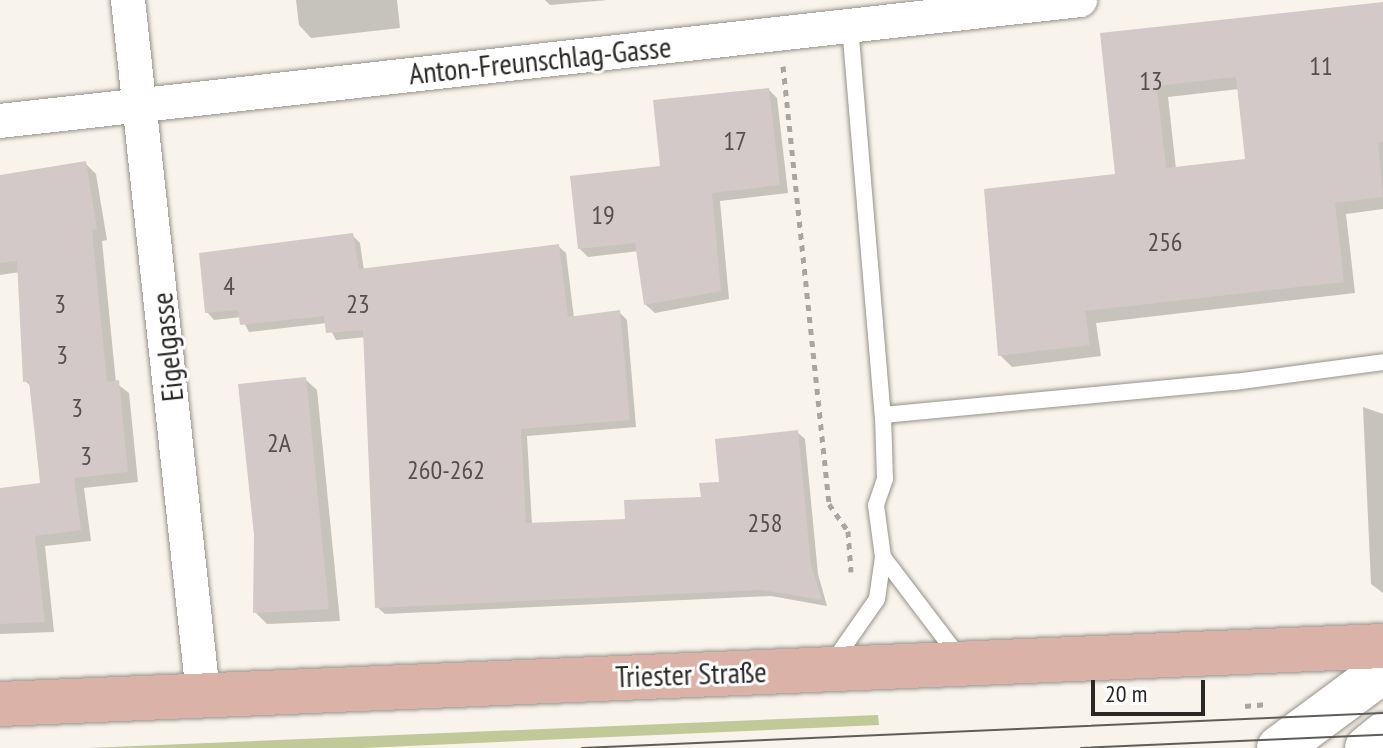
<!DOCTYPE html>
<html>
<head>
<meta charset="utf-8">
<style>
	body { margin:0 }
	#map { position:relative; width:1383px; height:748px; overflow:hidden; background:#f8f4ec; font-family:"PT Sans Narrow",sans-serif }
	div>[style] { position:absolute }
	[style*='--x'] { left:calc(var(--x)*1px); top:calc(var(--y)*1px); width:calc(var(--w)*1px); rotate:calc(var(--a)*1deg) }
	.green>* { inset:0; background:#c1c998 }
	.shadow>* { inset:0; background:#0003 }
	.building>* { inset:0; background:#d3c9c8 }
	.path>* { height:5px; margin-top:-2.5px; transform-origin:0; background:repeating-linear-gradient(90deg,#a9a6a0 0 6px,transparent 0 12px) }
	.roads { filter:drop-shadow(0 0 2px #96928b) drop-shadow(0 0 2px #96928b) }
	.lane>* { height:16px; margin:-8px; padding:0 8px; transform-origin:8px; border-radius:8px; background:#fff }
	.street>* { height:34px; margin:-17px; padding:0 17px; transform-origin:17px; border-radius:17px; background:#fff }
	.secondary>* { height:44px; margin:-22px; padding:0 22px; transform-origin:22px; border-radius:22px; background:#fff }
	.primary>* { height:44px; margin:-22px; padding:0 22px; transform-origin:22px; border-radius:22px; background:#dbb2a7 }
	.tram>* { height:2px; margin:-1px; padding:0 1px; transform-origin:1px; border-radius:1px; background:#5f5d59 }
	span { translate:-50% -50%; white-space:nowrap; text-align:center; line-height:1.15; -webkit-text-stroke:6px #fff; paint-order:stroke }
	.number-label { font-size:26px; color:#54504e }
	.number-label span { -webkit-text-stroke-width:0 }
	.street-label { font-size:30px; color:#292825 }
	.scale { position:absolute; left:1091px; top:680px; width:114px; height:36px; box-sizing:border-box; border:4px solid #292825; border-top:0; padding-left:10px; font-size:24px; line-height:28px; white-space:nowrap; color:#292825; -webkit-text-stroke:6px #fff; paint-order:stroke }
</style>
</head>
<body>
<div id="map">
	<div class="green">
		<i style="clip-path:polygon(878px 715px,879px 725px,363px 748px,87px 748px)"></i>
	</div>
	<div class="shadow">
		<i style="clip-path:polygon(296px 0,397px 0,400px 28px,311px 38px,299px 25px)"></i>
		<i style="clip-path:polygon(545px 0,608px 0,550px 5px)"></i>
		<i style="clip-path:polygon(evenodd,1383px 4px,1383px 209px,1346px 214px,1355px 293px,1096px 323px,1101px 356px,1012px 367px,1000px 355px,1118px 176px,1102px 35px,1383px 4px,1239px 89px,1247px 161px,1176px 169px,1168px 97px,1239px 89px)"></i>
		<i style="clip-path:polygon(769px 90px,777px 98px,788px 193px,720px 201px,729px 299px,655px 313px,646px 305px,639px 251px,588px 257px,579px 248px,662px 168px)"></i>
		<i style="clip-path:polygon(85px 163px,96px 174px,107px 240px,102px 241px,116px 383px,129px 393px,138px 482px,84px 488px,91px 541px,45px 546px,54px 632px,0 634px,0 490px,43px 485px,32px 387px,25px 381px,20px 272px,0 275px,0 177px)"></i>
		<i style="clip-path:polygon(352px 235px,360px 243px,364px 271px,558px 246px,566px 253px,574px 318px,619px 312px,627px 320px,636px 427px,527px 436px,532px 525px,627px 521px,703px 499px,797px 432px,805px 439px,818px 574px,827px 606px,771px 596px,385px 614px,377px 607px,366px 337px,336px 340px,327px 323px,249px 332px,241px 317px,214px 320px,207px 312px)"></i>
		<i style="clip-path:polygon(305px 379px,317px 390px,340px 621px,267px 624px,255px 612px)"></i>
		<i style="clip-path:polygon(1363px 407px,1383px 414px,1383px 593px,1371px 584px)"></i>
	</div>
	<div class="building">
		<i style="clip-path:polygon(evenodd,1383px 2px,1383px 142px,1378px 143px,1383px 197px,1335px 203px,1344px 282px,1085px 311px,1090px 345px,998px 356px,984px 189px,1115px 174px,1100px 33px,1383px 2px,1236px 77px,1245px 159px,1166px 168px,1157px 86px,1236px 77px)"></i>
		<i style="clip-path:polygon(769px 88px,780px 185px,712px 193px,721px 291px,644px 305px,635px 243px,578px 249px,570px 176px,660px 166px,653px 100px)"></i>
		<i style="clip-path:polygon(86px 161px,97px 229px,92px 230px,107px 382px,119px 380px,128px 472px,74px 478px,81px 530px,35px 536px,45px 622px,0 624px,0 488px,40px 483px,29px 381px,23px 382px,17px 261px,0 263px,0 175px)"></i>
		<i style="clip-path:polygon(353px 233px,359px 269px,559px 244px,568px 317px,620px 310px,630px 420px,521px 429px,526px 523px,625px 519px,624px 500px,701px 497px,699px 483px,719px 482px,715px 439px,798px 430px,811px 565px,822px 600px,762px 590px,375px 608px,363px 330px,326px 333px,324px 316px,240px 325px,238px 310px,205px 313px,199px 253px)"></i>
		<i style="clip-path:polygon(306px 377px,329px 609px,253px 613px,254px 535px,238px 384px)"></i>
	</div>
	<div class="path">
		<i style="--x:783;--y:66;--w:440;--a:84"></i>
		<i style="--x:829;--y:504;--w:33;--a:55"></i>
		<i style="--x:848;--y:531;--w:41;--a:85.8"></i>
		<i style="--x:1245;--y:706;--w:23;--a:-5"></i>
	</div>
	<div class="roads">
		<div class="lane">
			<i style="--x:850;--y:26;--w:390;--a:85.2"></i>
			<i style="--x:883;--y:557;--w:126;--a:52.8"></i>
			<i style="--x:831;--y:665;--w:80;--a:-55.1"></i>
			<i style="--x:877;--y:599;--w:42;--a:-81.9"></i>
			<i style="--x:883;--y:557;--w:52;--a:-97.7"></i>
			<i style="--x:876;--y:505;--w:28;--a:-71"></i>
			<i style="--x:885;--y:479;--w:64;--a:-91.8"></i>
			<i style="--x:883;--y:415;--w:353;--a:-5.4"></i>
			<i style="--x:1234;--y:382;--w:150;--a:-7.6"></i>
		</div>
		<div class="street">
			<i style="--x:128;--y:0;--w:698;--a:83.83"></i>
			<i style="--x:0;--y:121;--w:1087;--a:-6.39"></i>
		</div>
		<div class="secondary">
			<i style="--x:1279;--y:748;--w:129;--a:-36.5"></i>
			<i style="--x:1367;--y:748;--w:21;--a:-39"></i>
		</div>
		<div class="primary">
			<i style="--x:0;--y:704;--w:1384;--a:-2.4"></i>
		</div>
	</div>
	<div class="tram">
		<i style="--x:582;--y:748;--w:802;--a:-2.5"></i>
		<i style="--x:1081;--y:748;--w:302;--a:-2.5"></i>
	</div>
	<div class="number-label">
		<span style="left:1321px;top:66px">11</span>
		<span style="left:1151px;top:81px">13</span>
		<span style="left:735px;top:141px">17</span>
		<span style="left:603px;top:215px">19</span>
		<span style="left:1165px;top:242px">256</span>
		<span style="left:229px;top:286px">4</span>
		<span style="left:60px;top:304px">3</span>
		<span style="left:358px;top:304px">23</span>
		<span style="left:62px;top:355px">3</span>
		<span style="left:77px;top:408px">3</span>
		<span style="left:279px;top:443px">2A</span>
		<span style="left:86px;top:456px">3</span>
		<span style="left:446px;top:470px">260-262</span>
		<span style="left:765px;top:523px">258</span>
	</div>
	<div class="street-label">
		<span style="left:540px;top:60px;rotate:-6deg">Anton-Freunschlag-Gasse</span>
		<span style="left:167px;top:347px;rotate:-96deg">Eigelgasse</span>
		<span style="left:691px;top:674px;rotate:-2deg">Triester Straße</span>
	</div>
	<div class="scale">20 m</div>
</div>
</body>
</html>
